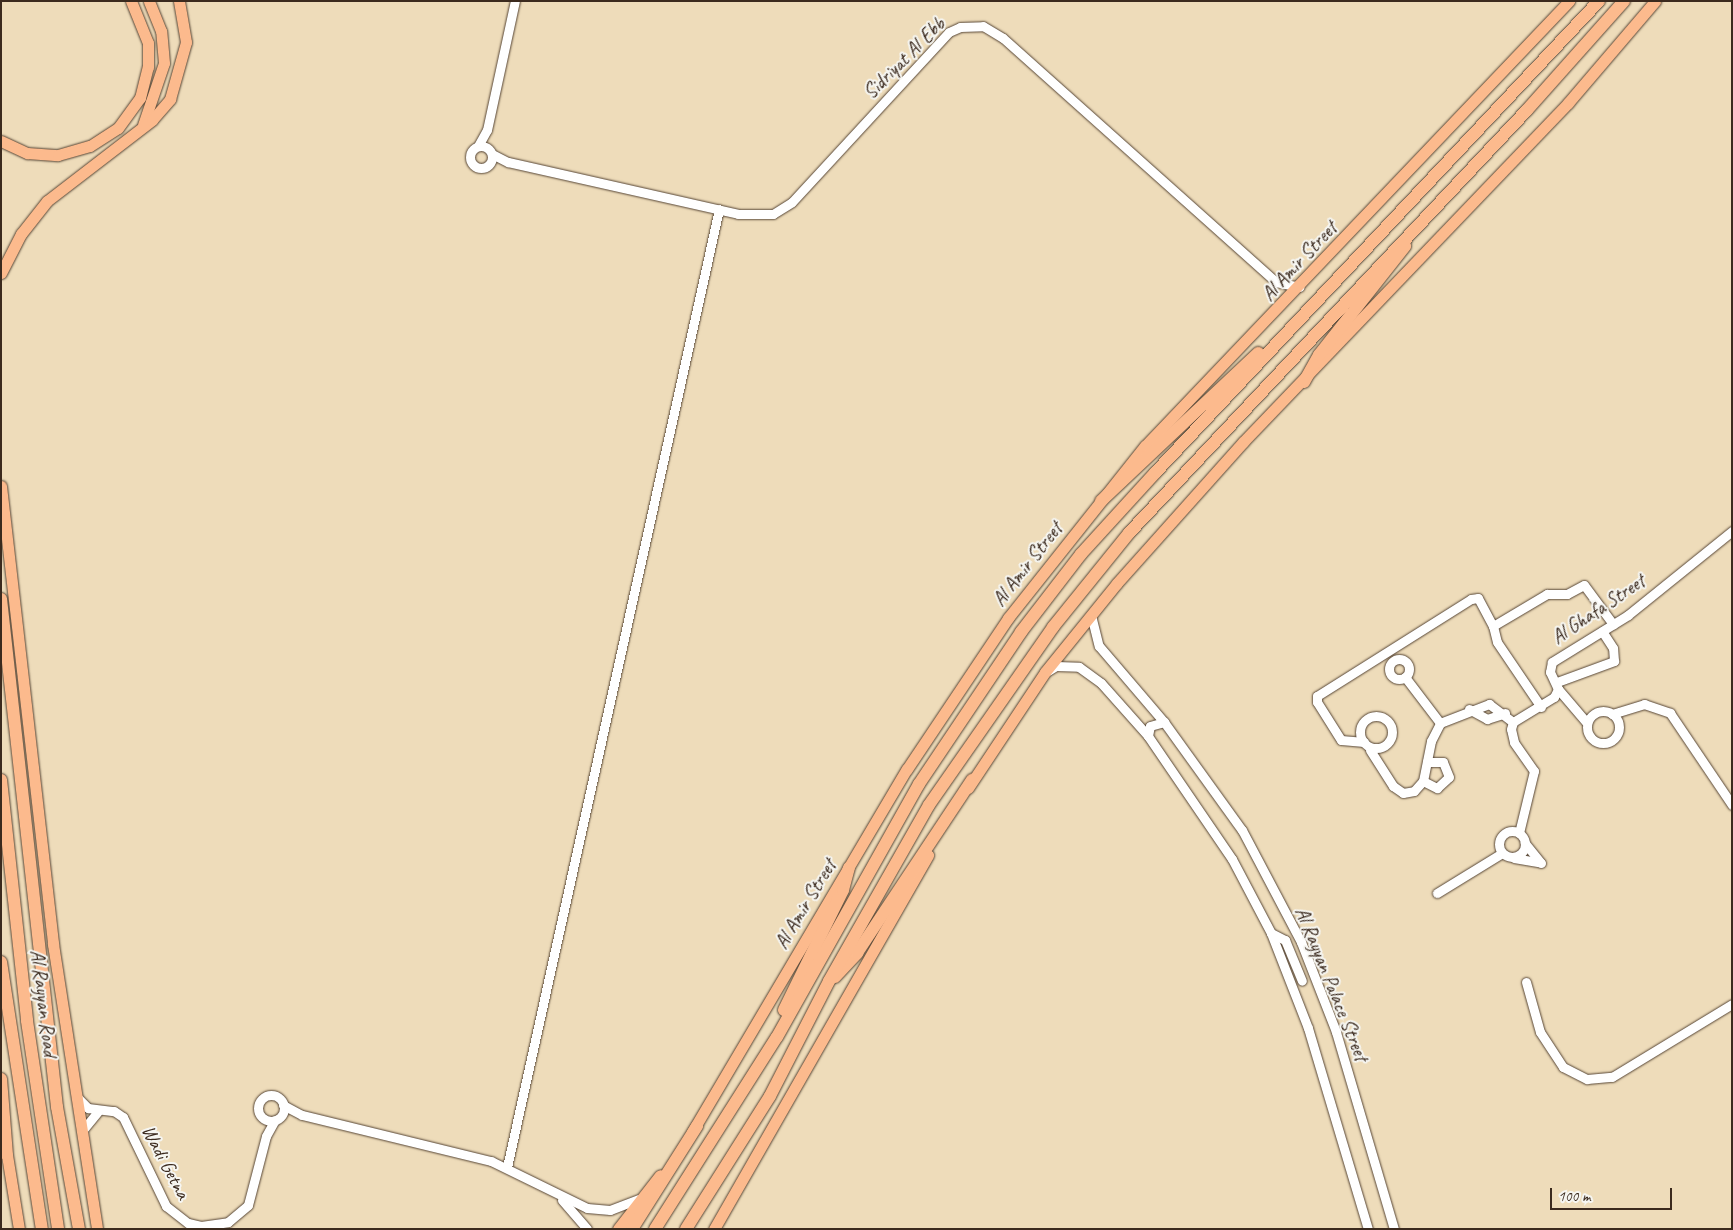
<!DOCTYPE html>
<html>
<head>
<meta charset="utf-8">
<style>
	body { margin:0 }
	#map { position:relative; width:1733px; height:1230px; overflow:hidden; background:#eedcba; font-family:Caveat,sans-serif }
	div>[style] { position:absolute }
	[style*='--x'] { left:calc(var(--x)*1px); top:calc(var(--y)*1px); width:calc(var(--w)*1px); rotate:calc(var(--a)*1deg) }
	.roads { filter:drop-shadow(0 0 1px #564535) drop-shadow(0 0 1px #564535) }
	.minor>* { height:9px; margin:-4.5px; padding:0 4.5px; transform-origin:4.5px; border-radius:4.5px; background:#fff }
	.minor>.ring { margin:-4.5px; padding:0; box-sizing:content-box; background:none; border:9px solid #fff; border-radius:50% }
	.major>* { height:11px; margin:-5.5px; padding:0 5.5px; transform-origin:5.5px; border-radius:5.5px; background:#fcba8d }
	.highway>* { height:12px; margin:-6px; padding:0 6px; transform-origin:6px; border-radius:6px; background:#fcba8d }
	span { translate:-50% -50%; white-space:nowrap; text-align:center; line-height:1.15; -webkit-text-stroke:4px #f6f6f2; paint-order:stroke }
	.street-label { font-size:20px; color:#3b2a1e }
	.frame { position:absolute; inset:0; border:2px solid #3b2a1e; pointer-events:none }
	.scale { position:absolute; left:1550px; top:1188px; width:122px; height:22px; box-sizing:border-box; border:2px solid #3b2a1e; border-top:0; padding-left:6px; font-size:15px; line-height:18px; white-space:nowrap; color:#3b2a1e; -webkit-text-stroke:4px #f6f6f2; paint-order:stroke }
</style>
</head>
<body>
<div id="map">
	<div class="roads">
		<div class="minor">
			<i style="--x:478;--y:146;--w:18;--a:-61"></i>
			<i style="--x:487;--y:130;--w:132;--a:-77.8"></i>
			<i class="ring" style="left:470px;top:146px;width:13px;height:13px"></i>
			<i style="--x:492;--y:154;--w:18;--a:27"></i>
			<i style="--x:508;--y:162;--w:236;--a:12.7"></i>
			<i style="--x:738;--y:214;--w:35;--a:0"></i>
			<i style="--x:773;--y:214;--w:22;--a:-32"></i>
			<i style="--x:792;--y:202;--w:231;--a:-47.3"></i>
			<i style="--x:949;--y:32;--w:12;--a:-24"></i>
			<i style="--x:960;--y:27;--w:23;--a:-2"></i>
			<i style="--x:983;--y:26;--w:23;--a:31"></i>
			<i style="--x:1003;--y:38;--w:366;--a:41.8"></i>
			<i style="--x:1276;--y:282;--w:24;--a:12"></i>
			<i style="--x:1091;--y:615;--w:32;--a:76"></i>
			<i style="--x:1099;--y:646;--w:100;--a:49.5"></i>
			<i style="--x:1164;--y:722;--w:133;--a:54.2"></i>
			<i style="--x:1242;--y:830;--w:127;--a:62.2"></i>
			<i style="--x:1301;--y:942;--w:97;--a:68.7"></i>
			<i style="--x:1336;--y:1032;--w:205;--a:73.6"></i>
			<i class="ring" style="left:1389px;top:659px;width:11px;height:11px"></i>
			<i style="--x:1048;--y:671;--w:9;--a:-32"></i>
			<i style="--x:1056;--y:666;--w:23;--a:2"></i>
			<i style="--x:1079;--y:667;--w:27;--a:36"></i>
			<i style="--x:1101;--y:683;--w:71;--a:48.4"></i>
			<i style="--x:1148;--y:736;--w:149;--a:55.7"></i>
			<i style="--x:1232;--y:859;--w:84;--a:62.2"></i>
			<i style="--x:1271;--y:933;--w:102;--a:68.7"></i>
			<i style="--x:1308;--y:1028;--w:210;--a:73.4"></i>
			<i style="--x:1405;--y:677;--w:58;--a:52.7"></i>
			<i style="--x:1557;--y:682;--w:61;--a:-20.2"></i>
			<i style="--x:1614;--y:661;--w:13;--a:-94"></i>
			<i style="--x:1613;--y:648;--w:20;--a:-123"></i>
			<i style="--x:1558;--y:689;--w:45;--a:49.5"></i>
			<i style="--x:1541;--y:707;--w:78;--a:-124.1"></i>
			<i style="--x:1497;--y:642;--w:16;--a:-104"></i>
			<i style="--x:1493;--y:626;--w:63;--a:-30.7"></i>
			<i style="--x:1547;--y:594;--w:20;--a:0"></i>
			<i style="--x:1567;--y:594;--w:19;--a:-28"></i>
			<i style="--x:1584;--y:585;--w:49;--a:53.4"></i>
			<i style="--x:1469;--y:709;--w:21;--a:29"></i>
			<i style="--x:1487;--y:719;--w:19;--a:-18"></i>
			<i class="ring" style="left:1587px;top:711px;width:23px;height:23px"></i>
			<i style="--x:1612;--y:714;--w:34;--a:-17"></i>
			<i style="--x:1644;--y:704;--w:28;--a:19"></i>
			<i style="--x:1670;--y:713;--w:111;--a:56"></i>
			<i class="ring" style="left:1360px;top:716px;width:23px;height:23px"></i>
			<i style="--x:1148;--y:736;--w:10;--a:-79"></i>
			<i style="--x:1150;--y:726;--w:15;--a:-16"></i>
			<i style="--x:1364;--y:742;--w:23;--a:-175"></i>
			<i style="--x:1341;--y:740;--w:45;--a:-122.3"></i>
			<i style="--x:1317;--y:702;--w:6;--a:-90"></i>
			<i style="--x:1317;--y:696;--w:182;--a:-32.2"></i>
			<i style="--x:1471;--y:599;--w:7;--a:-8"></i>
			<i style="--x:1478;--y:598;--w:32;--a:62"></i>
			<i style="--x:1370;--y:750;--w:43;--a:57.4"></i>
			<i style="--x:1393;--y:786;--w:12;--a:35"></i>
			<i style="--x:1403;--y:793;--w:11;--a:-10"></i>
			<i style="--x:1414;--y:791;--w:13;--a:-48"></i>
			<i style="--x:1423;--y:781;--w:41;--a:-78.7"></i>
			<i style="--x:1431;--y:741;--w:20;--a:-63"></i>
			<i style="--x:1440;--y:723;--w:53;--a:-21.2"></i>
			<i style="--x:1489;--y:704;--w:30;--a:37"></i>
			<i style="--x:1423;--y:781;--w:16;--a:27"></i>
			<i style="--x:1437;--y:788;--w:16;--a:-43"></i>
			<i style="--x:1449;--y:777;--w:16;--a:-112"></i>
			<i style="--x:1443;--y:762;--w:16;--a:180"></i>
			<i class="ring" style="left:1499px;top:831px;width:17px;height:17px"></i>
			<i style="--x:1519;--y:833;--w:64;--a:-76.4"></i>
			<i style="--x:1534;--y:771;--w:35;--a:-125"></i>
			<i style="--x:1514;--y:742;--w:13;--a:-103"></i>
			<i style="--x:1511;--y:729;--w:7;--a:-74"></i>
			<i style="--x:1513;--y:722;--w:48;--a:-31.4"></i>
			<i style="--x:1554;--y:697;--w:9;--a:-63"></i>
			<i style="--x:1558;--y:689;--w:19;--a:-115"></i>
			<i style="--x:1550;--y:672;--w:10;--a:-79"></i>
			<i style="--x:1552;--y:662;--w:89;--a:-31.7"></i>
			<i style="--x:1628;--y:615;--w:134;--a:-38.9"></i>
			<i style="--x:1514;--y:858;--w:27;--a:10"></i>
			<i style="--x:1541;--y:863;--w:26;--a:-129"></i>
			<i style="--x:1437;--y:893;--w:76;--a:-31.6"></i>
			<i style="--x:1271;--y:933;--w:16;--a:27"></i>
			<i style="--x:1285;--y:940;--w:44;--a:67.5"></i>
			<i style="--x:1526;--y:982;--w:52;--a:74.4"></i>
			<i style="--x:1540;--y:1032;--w:42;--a:56.7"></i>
			<i style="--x:1563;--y:1067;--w:27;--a:27"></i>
			<i style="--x:1587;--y:1079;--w:25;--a:-5"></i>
			<i style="--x:1612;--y:1077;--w:140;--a:-31.3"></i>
			<i class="ring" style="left:258px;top:1095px;width:17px;height:17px"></i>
			<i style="--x:77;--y:1097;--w:16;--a:45"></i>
			<i style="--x:88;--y:1108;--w:26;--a:7"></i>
			<i style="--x:114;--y:1111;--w:11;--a:34"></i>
			<i style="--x:123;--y:1117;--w:99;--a:64.2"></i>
			<i style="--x:166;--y:1206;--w:28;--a:38"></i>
			<i style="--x:188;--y:1223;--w:13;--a:13"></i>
			<i style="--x:201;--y:1226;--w:27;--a:-8"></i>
			<i style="--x:228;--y:1222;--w:26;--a:-40"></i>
			<i style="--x:248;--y:1205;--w:71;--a:-75.4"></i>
			<i style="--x:266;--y:1136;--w:18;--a:-61"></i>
			<i style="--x:283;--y:1105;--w:21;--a:28"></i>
			<i style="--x:302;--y:1115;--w:195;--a:13.7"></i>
			<i style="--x:491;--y:1161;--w:107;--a:26.1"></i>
			<i style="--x:587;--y:1208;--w:23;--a:5"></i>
			<i style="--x:610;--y:1210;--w:33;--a:-21"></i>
			<i style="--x:82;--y:1131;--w:26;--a:-51"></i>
			<i style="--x:507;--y:1167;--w:981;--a:-77.52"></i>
			<i style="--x:562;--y:1200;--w:38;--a:49"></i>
		</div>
		<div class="major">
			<i style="--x:143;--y:125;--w:65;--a:-71.3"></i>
			<i style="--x:164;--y:63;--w:32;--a:-95"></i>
			<i style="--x:161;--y:31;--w:32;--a:-112"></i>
			<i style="--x:1;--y:141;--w:29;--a:25"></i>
			<i style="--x:27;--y:153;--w:31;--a:4"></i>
			<i style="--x:58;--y:155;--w:33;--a:-16"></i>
			<i style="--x:90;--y:146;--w:33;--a:-33"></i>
			<i style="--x:118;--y:128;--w:37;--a:-54"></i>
			<i style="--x:140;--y:98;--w:32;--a:-76"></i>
			<i style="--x:148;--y:67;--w:24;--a:-90"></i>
			<i style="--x:148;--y:43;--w:45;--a:-112"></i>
			<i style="--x:1;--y:273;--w:44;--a:-62.9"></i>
			<i style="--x:21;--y:234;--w:42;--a:-51.8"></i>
			<i style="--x:47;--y:201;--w:133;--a:-37.6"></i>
			<i style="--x:152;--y:120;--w:28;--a:-49"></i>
			<i style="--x:170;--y:99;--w:59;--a:-74.3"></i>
			<i style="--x:186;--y:42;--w:42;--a:-99.7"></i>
			<i style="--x:1;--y:486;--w:461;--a:83.5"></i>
			<i style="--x:53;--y:944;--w:288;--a:81.2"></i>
			<i style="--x:968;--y:788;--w:139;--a:-56.4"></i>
			<i style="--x:1045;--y:672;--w:114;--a:-51"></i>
			<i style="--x:1117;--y:583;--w:189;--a:-48.2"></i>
			<i style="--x:1243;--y:442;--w:470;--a:-46.2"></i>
			<i style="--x:1568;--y:103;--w:134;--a:-49.5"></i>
			<i style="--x:692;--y:1132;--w:422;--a:-59.4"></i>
			<i style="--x:907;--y:769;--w:182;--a:-56.2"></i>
			<i style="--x:1008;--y:618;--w:220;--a:-51.5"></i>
			<i style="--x:1145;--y:446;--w:615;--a:-46.38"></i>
			<i style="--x:7;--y:1155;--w:75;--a:80.8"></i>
			<i style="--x:618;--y:1229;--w:68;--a:-52.1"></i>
			<i style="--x:714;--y:1229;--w:431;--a:-60.2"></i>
		</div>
		<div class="highway">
			<i style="--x:1304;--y:382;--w:31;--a:-61"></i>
			<i style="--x:1319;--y:355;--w:139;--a:-51.7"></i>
			<i style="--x:1101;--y:501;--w:216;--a:-43.3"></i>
			<i style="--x:1;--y:599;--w:511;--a:83.71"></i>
			<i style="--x:57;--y:1107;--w:124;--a:79.8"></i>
			<i style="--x:1;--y:780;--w:242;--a:83.8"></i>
			<i style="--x:27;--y:1021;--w:210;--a:81.5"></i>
			<i style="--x:1;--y:962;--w:270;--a:81.3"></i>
			<i style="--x:835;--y:977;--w:33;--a:-47"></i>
			<i style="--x:857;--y:953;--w:208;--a:-56.4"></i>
			<i style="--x:784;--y:1010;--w:134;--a:-63.8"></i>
			<i style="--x:843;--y:890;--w:23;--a:-75"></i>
			<i style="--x:1;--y:1079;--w:76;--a:85.5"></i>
			<i style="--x:632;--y:1229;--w:122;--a:-57.7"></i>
			<i style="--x:655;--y:1229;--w:227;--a:-57.6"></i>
			<i style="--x:777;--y:1037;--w:290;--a:-60.7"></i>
			<i style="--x:919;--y:784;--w:183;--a:-56.1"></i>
			<i style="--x:1021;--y:632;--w:98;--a:-52.4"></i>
			<i style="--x:1081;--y:554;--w:110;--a:-47.6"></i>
			<i style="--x:1155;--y:473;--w:648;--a:-46.75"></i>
			<i style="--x:686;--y:1229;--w:157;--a:-57.7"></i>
			<i style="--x:770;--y:1096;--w:129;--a:-62.8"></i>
			<i style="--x:829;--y:981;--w:202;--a:-60.4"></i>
			<i style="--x:929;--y:805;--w:217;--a:-55.1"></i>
			<i style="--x:1053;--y:627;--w:121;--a:-51"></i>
			<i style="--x:1129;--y:533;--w:581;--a:-46.74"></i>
			<i style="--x:1527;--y:110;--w:146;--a:-48.3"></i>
		</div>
	</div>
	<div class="street-label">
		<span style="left:904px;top:58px;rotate:-45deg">Sidriyat Al Ebb</span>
		<span style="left:1299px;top:261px;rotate:-47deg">Al Amir Street</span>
		<span style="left:1027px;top:564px;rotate:-52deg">Al Amir Street</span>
		<span style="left:1598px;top:609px;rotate:-34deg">Al Ghafa Street</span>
		<span style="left:805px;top:904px;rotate:-59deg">Al Amir Street</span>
		<span style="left:1332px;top:984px;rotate:68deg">Al Rayyan Palace Street</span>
		<span style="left:44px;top:1003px;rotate:83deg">Al Rayyan Road</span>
		<span style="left:166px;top:1162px;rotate:62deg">Wadi Getna</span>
	</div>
	<div class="frame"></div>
	<div class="scale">100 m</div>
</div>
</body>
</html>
